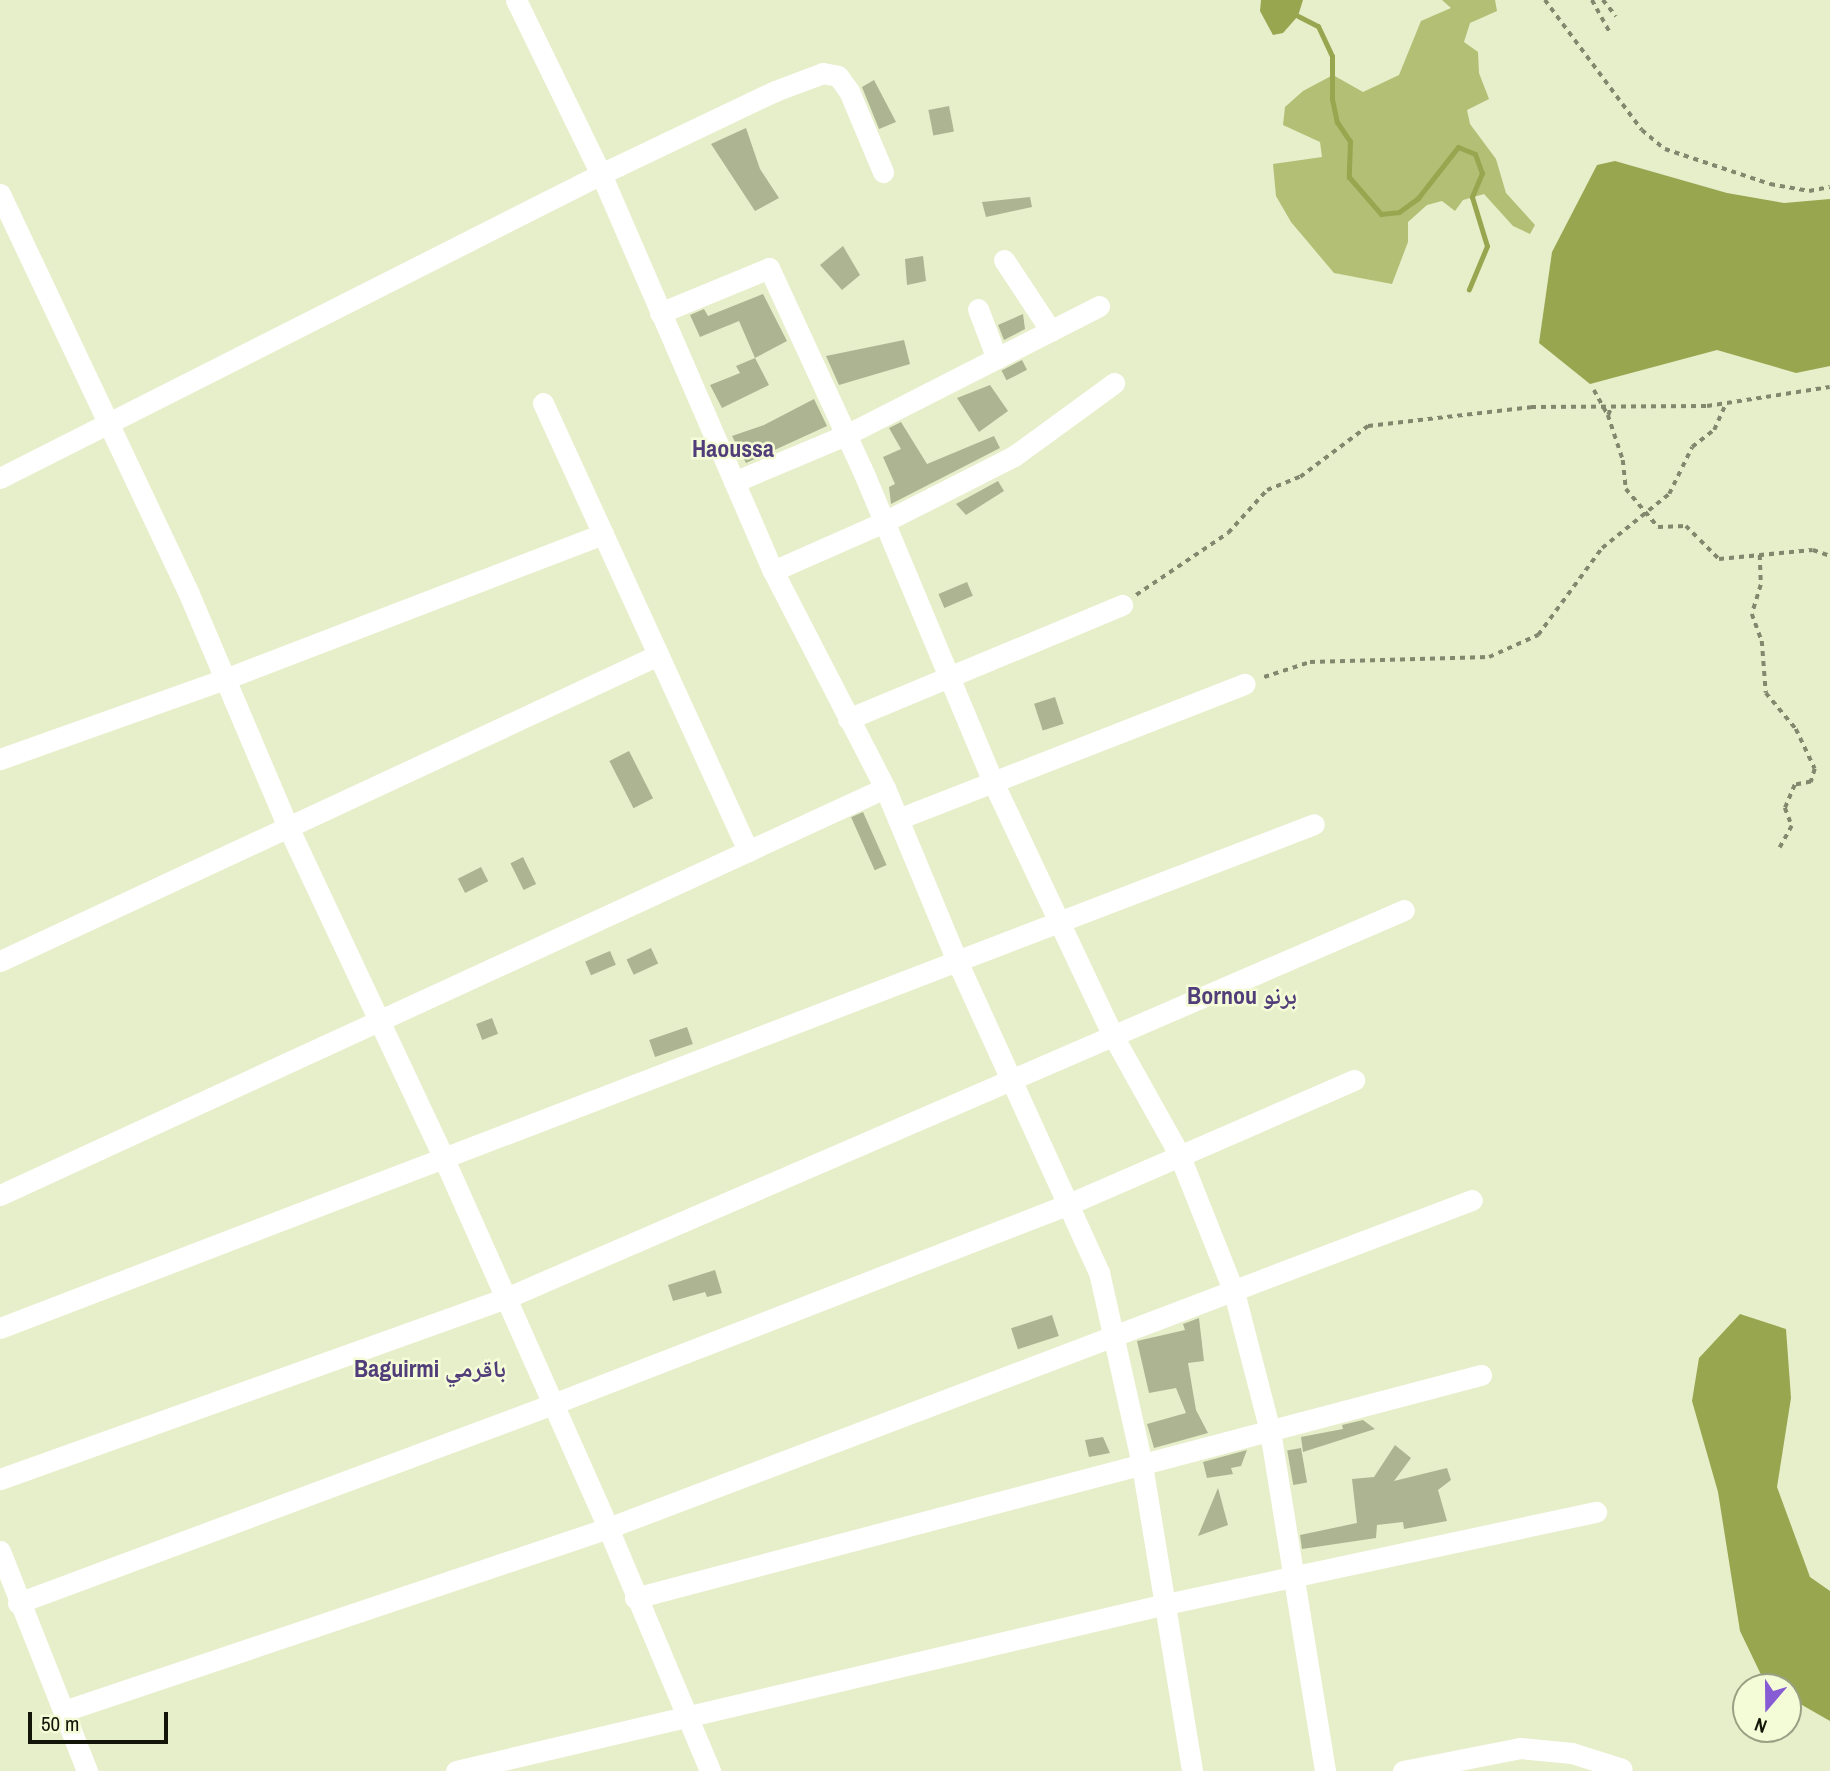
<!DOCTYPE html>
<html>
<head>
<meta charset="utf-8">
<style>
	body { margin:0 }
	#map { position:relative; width:1830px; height:1771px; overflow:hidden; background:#e7eeca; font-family:"Archivo Narrow","Noto Naskh Arabic",sans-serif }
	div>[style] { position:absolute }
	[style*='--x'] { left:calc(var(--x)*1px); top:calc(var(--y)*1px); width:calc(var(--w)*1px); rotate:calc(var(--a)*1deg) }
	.green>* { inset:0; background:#b2bf75 }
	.water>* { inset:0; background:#98a650 }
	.stream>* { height:5px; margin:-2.5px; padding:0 2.5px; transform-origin:2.5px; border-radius:2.5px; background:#98a650 }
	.building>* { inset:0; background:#adb492; transform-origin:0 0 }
	.path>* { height:3.5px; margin-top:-1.75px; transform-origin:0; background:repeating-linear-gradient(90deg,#82876e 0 5px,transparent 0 10px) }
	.minor>* { height:21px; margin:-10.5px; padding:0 10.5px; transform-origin:10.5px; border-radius:10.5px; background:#fff }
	span { translate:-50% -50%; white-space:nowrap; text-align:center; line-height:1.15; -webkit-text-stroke:5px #f4fcd7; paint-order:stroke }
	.quarter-label { font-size:24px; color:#513d7a; font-weight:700 }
	.north { position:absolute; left:1732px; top:1673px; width:70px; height:70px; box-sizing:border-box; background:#f4fcd7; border:2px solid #9aa084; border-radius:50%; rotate:200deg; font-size:19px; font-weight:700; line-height:28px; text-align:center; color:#131508 }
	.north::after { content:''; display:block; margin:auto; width:24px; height:32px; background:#865bd4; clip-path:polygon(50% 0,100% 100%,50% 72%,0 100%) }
	.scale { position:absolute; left:28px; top:1712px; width:140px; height:32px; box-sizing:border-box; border:4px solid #131508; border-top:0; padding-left:9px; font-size:21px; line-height:24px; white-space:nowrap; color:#131508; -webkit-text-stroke:5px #f4fcd7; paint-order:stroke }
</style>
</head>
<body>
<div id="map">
	<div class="green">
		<i style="clip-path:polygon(1442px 0,1495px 0,1497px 11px,1470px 23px,1464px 42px,1478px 52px,1479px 73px,1489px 99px,1467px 110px,1470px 124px,1496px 159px,1506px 193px,1535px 225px,1530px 234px,1513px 226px,1484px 194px,1463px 200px,1455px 211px,1442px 201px,1427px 205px,1408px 222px,1408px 242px,1392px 284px,1334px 273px,1291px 222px,1276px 196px,1273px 164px,1322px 157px,1320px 142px,1283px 125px,1285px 107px,1303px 91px,1333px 75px,1363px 92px,1399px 75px,1421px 21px,1451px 8px)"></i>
	</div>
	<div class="water">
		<i style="clip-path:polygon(1261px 0,1303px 0,1298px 16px,1283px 33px,1273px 35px,1260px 11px)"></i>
		<i style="clip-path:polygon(1615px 161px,1727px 193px,1784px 203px,1830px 199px,1830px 366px,1796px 373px,1717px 350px,1590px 384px,1539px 343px,1552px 252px,1597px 165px)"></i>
		<i style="clip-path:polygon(1740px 1314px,1786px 1329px,1791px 1398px,1777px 1487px,1810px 1577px,1830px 1591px,1830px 1721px,1788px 1697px,1788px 1687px,1765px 1683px,1740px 1631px,1718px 1492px,1692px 1401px,1699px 1358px)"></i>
	</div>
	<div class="stream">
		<i style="--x:1298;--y:16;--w:22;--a:27"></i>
		<i style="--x:1318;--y:26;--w:33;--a:65"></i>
		<i style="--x:1332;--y:56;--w:43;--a:90"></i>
		<i style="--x:1332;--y:99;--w:24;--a:78"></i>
		<i style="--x:1337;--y:122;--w:23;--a:56"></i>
		<i style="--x:1350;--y:141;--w:36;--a:92"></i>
		<i style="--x:1349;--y:177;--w:49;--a:49.1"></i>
		<i style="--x:1381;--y:214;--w:18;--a:-6"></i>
		<i style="--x:1399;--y:212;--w:24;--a:-36"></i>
		<i style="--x:1418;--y:198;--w:65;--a:-51.9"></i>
		<i style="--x:1458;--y:147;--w:18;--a:22"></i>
		<i style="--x:1475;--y:154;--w:20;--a:70"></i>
		<i style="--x:1482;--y:173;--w:26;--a:113"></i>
		<i style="--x:1472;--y:197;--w:51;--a:73"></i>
		<i style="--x:1487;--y:246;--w:47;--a:112.7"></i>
	</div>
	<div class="building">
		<i style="clip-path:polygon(874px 80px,896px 122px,879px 129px,862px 87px)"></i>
		<i style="left:949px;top:106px;width:26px;height:21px;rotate:79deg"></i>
		<i style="clip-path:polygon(746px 128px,760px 169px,779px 198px,755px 211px,711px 144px)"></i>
		<i style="clip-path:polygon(1030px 197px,1032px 207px,986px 217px,982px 202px)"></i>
		<i style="clip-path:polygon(843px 246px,860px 275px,842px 290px,820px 265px)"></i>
		<i style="clip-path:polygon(923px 256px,926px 281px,907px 285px,905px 259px)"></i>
		<i style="clip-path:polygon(763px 294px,787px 341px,755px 358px,739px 321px,700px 337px,690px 315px,704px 309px,708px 316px)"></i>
		<i style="clip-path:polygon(1023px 314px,1025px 329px,1004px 340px,998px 325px)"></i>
		<i style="clip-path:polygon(904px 340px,910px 364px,839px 385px,826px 356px)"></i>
		<i style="clip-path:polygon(755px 358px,769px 385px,722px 408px,710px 385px,740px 373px,736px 366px)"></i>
		<i style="left:1022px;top:360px;width:11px;height:23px;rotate:63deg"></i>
		<i style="clip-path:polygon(990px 385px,1008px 411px,979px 432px,957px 398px)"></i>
		<i style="clip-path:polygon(814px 399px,827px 426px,746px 463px,732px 436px,764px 425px)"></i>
		<i style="clip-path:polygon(901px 422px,927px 464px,994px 436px,1000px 448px,891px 504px,889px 487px,895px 484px,883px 457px,901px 449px,889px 428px)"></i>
		<i style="clip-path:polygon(998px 481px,1004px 491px,966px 515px,956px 504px)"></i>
		<i style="left:967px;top:582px;width:15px;height:31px;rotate:67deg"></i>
		<i style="left:1055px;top:697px;width:28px;height:22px;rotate:72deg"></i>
		<i style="left:629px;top:751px;width:53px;height:22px;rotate:63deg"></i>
		<i style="left:863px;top:812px;width:58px;height:13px;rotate:66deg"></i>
		<i style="left:523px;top:857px;width:30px;height:14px;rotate:64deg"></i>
		<i style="left:481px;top:867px;width:16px;height:26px;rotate:63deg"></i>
		<i style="left:651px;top:948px;width:17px;height:27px;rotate:65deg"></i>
		<i style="left:610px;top:951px;width:15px;height:27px;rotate:67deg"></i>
		<i style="left:492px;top:1018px;width:17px;height:17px;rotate:69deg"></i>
		<i style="left:687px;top:1027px;width:18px;height:40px;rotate:71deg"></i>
		<i style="clip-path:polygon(715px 1270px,722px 1293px,707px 1297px,705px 1292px,673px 1301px,668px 1285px)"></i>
		<i style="left:1052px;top:1315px;width:22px;height:43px;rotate:72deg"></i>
		<i style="clip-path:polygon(1199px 1318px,1204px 1361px,1188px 1363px,1196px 1410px,1208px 1433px,1154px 1448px,1147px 1424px,1186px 1413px,1176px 1388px,1149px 1393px,1137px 1341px,1185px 1330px,1183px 1324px)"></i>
		<i style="clip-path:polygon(1363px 1420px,1375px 1429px,1303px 1452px,1301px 1437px,1343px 1429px,1342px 1425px)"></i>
		<i style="clip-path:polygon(1103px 1437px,1110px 1453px,1089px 1457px,1085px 1440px)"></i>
		<i style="clip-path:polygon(1395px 1445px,1411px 1458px,1394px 1481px,1447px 1468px,1451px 1480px,1438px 1490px,1447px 1521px,1404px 1529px,1403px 1522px,1377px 1525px,1376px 1538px,1302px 1549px,1300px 1535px,1357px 1523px,1352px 1479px,1374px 1477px)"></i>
		<i style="left:1301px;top:1448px;width:35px;height:14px;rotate:80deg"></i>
		<i style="clip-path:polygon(1247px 1450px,1241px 1466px,1231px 1468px,1233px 1474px,1207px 1478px,1203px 1462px)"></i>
		<i style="clip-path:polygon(1218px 1488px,1228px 1525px,1198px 1536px)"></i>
	</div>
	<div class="path">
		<i style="--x:1545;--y:0;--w:162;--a:53.3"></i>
		<i style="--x:1642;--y:130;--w:30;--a:40"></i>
		<i style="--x:1665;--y:149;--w:111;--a:18.4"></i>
		<i style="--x:1770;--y:184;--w:40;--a:10"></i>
		<i style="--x:1809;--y:191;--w:21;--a:-11"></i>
		<i style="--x:1592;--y:0;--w:38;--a:61"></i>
		<i style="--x:1603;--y:0;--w:21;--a:51"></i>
		<i style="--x:1594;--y:390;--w:29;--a:61"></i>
		<i style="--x:1608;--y:415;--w:8;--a:-67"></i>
		<i style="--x:1608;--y:415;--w:47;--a:71.6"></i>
		<i style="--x:1623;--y:460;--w:29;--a:84"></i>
		<i style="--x:1626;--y:489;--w:50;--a:49.9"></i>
		<i style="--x:1658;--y:527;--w:28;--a:-2"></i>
		<i style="--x:1686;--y:526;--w:47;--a:45"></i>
		<i style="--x:1719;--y:559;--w:94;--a:-5.5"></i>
		<i style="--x:1813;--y:550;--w:18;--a:19"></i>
		<i style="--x:1760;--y:555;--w:30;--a:88"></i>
		<i style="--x:1761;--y:585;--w:30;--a:107"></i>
		<i style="--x:1752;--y:614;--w:29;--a:70"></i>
		<i style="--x:1762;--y:641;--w:52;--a:85.6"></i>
		<i style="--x:1766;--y:693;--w:47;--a:50.2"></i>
		<i style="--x:1796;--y:729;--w:44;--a:64.6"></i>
		<i style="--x:1815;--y:769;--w:14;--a:107"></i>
		<i style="--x:1811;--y:782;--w:16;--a:169"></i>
		<i style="--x:1795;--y:785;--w:25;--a:113"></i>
		<i style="--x:1785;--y:808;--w:19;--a:69"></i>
		<i style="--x:1792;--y:826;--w:25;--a:119"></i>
		<i style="--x:1136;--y:595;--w:111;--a:-34"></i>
		<i style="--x:1228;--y:533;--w:58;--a:-47.8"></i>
		<i style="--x:1267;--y:490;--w:35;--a:-22"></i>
		<i style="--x:1300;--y:477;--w:85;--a:-36.9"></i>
		<i style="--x:1368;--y:426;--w:164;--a:-6.6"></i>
		<i style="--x:1531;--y:407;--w:176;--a:-0.3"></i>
		<i style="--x:1707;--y:406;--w:124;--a:-8.8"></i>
		<i style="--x:1264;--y:677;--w:48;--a:-18.1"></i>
		<i style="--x:1310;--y:662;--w:179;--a:-1.6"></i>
		<i style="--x:1489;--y:657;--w:54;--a:-24.2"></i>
		<i style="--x:1538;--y:635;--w:108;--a:-53.7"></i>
		<i style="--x:1602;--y:548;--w:86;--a:-38.9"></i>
		<i style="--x:1669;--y:494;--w:52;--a:-63.9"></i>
		<i style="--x:1692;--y:447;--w:28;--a:-38"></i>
		<i style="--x:1714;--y:430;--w:30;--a:-66"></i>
	</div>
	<div class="minor">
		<i style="--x:516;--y:0;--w:194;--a:64"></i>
		<i style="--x:601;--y:174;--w:433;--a:66.6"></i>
		<i style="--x:773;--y:571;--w:244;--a:62.7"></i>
		<i style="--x:885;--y:788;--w:187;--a:67.4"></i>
		<i style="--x:957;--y:961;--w:342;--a:65.5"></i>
		<i style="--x:1099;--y:1272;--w:198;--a:77.4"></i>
		<i style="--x:1142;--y:1465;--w:310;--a:80.7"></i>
		<i style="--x:0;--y:194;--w:442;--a:64.7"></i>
		<i style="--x:189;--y:594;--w:253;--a:67"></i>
		<i style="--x:288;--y:827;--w:367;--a:64.8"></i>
		<i style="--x:444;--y:1159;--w:404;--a:66"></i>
		<i style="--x:608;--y:1528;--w:264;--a:67.2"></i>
		<i style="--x:1004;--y:260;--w:85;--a:56.5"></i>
		<i style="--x:978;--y:309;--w:53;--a:69.2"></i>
		<i style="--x:660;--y:313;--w:118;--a:-22.4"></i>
		<i style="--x:769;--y:268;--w:229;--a:65.2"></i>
		<i style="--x:865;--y:476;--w:332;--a:67.3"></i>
		<i style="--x:993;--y:782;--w:279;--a:64.7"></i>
		<i style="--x:1112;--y:1034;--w:137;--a:60.8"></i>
		<i style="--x:1179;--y:1154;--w:149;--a:68.3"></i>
		<i style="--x:1234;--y:1292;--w:144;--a:75.5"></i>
		<i style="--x:1270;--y:1431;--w:344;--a:80.8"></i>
		<i style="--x:543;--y:403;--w:493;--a:65.4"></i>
		<i style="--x:0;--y:478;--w:674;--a:-26.83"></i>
		<i style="--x:601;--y:174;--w:193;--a:-25.5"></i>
		<i style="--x:775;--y:91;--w:51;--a:-20.6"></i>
		<i style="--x:823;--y:73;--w:15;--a:11"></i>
		<i style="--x:838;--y:76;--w:19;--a:54"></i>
		<i style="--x:849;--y:91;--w:88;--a:67.2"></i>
		<i style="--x:734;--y:482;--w:121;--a:-22.8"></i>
		<i style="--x:846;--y:435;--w:284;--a:-27"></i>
		<i style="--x:773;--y:571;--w:121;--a:-23.8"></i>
		<i style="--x:884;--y:522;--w:146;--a:-26.9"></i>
		<i style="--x:1014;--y:456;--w:124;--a:-36.1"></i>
		<i style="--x:848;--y:719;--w:297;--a:-22.6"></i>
		<i style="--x:0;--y:759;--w:239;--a:-19.6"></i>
		<i style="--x:225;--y:679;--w:405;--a:-21"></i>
		<i style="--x:898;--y:819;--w:372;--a:-21.3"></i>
		<i style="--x:0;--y:961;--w:726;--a:-24.94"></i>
		<i style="--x:0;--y:1195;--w:974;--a:-24.7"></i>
		<i style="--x:0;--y:1328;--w:1407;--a:-20.98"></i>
		<i style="--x:0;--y:1479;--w:537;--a:-19.68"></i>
		<i style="--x:506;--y:1298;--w:978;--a:-23.37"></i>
		<i style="--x:0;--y:1551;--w:237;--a:68.4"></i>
		<i style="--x:635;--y:1598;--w:875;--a:-14.77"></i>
		<i style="--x:18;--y:1603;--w:571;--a:-20.4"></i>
		<i style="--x:553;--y:1404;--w:553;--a:-21.19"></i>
		<i style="--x:1069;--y:1204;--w:311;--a:-23.5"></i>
		<i style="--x:64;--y:1711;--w:574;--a:-18.59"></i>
		<i style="--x:608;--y:1528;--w:924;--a:-20.79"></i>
		<i style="--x:456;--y:1771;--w:729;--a:-13.24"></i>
		<i style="--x:1166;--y:1604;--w:440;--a:-12.1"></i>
		<i style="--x:1403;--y:1771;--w:119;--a:-11.1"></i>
		<i style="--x:1520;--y:1748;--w:52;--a:5.5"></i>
		<i style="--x:1572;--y:1753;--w:52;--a:17.7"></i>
	</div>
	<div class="quarter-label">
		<span style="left:733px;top:449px">Haoussa</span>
		<span style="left:1242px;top:996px">Bornou برنو</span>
		<span style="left:430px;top:1369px">Baguirmi باقرمي</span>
	</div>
	<div class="north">N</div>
	<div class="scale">50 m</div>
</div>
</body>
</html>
